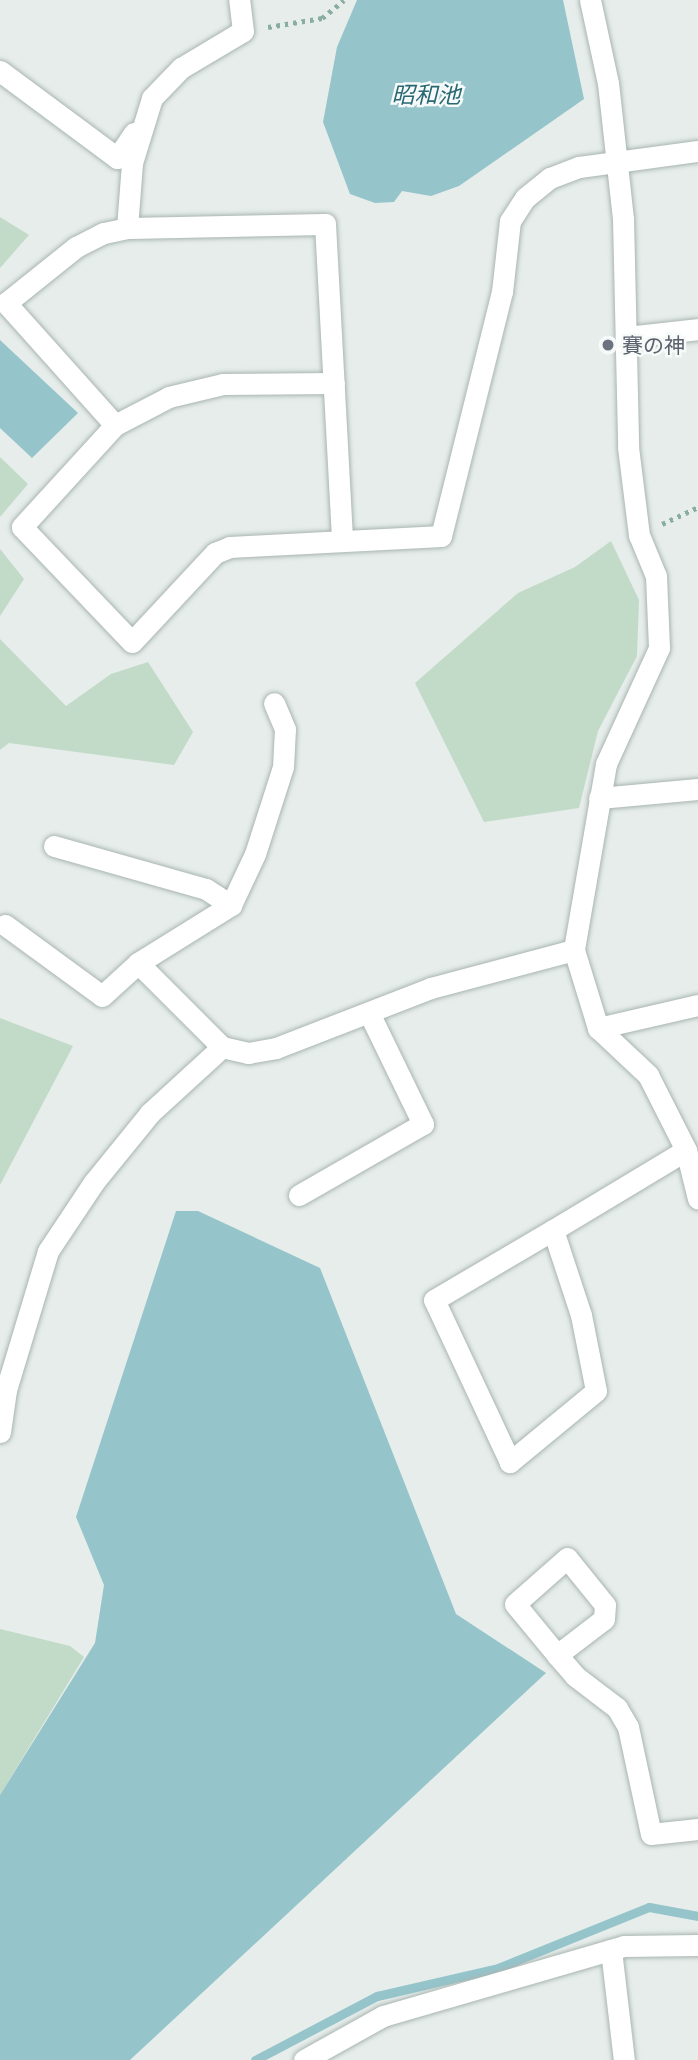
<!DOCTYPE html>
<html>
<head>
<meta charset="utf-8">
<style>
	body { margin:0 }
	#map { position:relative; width:698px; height:2060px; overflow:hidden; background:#e6edea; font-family:"Titillium Web","Noto Sans JP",sans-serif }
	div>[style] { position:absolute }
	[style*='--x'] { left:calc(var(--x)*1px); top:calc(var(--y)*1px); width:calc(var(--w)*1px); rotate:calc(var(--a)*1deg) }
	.green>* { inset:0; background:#c2dbc8 }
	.water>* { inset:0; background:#95c4cb }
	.stream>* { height:9px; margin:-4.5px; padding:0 4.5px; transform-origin:4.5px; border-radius:4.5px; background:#95c4cb }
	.path>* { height:4.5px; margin-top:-2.25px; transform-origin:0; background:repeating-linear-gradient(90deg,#8aada1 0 3.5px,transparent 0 8.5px) }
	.roads { filter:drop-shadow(0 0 2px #a9b5b1) drop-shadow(0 0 2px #a9b5b1) }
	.minor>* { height:21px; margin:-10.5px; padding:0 10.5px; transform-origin:10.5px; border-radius:10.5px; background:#fff }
	.dots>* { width:19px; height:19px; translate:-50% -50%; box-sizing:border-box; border:4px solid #f6faf8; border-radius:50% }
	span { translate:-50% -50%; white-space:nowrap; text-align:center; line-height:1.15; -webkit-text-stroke:5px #f6faf8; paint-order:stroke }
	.worship-label { font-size:21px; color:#5b616d }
	.left { translate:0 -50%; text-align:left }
	.water-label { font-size:23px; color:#286873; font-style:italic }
</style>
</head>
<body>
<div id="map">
	<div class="green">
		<i style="clip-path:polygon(0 217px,29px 235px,0 268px)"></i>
		<i style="clip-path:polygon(0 457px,28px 484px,0 517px)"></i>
		<i style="clip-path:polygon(611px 541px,639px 600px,637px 656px,598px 731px,579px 808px,484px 822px,415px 683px,518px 593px,575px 567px)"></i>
		<i style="clip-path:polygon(0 549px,24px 579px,0 616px)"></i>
		<i style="clip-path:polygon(0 639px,66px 706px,111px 674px,148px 662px,193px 732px,174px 765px,9px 743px,0 750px)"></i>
		<i style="clip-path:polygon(0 1018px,73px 1046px,0 1185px)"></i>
		<i style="clip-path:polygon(0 1629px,70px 1646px,84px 1657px,0 1795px)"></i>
	</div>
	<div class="water">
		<i style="clip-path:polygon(357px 0,563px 0,584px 99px,459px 186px,431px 196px,402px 191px,394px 202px,375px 203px,350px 194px,323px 122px,337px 47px)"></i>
		<i style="clip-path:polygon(0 340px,78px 413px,32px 458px,0 428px)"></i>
		<i style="clip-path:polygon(176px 1211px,198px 1211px,320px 1268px,456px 1614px,546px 1673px,130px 2060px,0 2060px,0 1795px,95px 1643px,104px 1585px,76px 1517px)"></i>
	</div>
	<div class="stream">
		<i style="--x:255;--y:2060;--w:138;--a:-27.7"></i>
		<i style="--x:377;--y:1996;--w:124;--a:-13"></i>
		<i style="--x:498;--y:1968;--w:163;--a:-22"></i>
		<i style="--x:649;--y:1907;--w:50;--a:10.4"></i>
	</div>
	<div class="path">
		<i style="--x:268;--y:27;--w:55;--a:-9.5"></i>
		<i style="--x:322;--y:18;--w:28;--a:-39"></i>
		<i style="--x:662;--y:524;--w:40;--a:-25"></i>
	</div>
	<div class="roads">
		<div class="minor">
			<i style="--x:590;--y:0;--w:85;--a:77.8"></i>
			<i style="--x:608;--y:83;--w:136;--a:83.7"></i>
			<i style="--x:623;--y:218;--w:229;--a:88.7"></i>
			<i style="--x:628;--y:447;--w:89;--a:82.9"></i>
			<i style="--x:639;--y:535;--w:44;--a:67.5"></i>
			<i style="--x:656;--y:576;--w:72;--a:87.6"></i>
			<i style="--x:659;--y:648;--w:128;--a:114.6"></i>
			<i style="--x:606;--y:764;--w:189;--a:99.8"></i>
			<i style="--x:574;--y:950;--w:82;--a:72.9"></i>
			<i style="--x:598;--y:1028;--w:69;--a:43.2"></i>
			<i style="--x:648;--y:1075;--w:84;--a:63.1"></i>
			<i style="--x:686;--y:1150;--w:50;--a:76.2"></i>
			<i style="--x:0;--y:71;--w:146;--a:36.6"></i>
			<i style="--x:117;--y:158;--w:30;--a:-56"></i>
			<i style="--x:127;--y:228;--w:65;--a:-85.6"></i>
			<i style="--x:132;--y:163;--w:68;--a:-72.9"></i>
			<i style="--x:152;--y:98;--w:42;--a:-46"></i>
			<i style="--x:181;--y:68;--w:72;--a:-30.8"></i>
			<i style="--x:243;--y:31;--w:31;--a:-97"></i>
			<i style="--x:626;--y:337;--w:72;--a:-6.3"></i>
			<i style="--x:334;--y:383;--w:111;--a:179.5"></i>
			<i style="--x:223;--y:384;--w:56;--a:166.5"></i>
			<i style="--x:169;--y:397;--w:61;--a:152.6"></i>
			<i style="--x:115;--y:425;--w:138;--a:132.4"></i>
			<i style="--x:22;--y:527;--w:159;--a:46.3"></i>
			<i style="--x:132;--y:642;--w:122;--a:-47"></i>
			<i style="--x:215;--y:553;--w:16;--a:-22"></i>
			<i style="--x:230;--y:547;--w:211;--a:-3"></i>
			<i style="--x:441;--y:536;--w:252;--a:-76"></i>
			<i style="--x:502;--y:292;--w:71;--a:-83.6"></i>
			<i style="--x:510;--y:221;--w:27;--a:-57"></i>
			<i style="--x:525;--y:198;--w:32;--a:-39"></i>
			<i style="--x:550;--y:178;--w:31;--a:-21"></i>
			<i style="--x:579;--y:167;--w:120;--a:-7.7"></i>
			<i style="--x:115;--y:425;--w:164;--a:-131.8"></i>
			<i style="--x:6;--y:303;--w:90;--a:-38.7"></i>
			<i style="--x:76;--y:247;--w:31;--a:-27"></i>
			<i style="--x:104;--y:233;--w:24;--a:-12"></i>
			<i style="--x:127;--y:228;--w:198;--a:-1.2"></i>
			<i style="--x:325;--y:224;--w:317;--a:86.9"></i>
			<i style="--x:599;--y:798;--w:99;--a:-5.2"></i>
			<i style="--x:54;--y:846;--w:158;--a:15.8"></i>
			<i style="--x:206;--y:889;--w:30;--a:33"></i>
			<i style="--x:5;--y:925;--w:120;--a:36.2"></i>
			<i style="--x:102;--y:996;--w:49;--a:-42.5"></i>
			<i style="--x:138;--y:963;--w:110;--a:-31.9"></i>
			<i style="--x:231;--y:905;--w:56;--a:-64.8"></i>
			<i style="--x:255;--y:854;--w:91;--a:-72.2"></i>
			<i style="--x:283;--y:767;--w:38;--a:-87"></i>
			<i style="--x:285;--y:729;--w:28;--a:-113"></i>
			<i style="--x:138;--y:963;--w:119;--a:45"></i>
			<i style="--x:222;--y:1047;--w:27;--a:13"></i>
			<i style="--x:248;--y:1053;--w:28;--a:-10"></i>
			<i style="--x:276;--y:1048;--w:166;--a:-21.2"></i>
			<i style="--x:431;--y:988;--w:148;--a:-14.9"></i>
			<i style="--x:598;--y:1028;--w:103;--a:-13"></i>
			<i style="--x:299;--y:1195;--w:143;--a:-29.8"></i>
			<i style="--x:423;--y:1124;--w:123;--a:-115.9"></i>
			<i style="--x:553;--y:1230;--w:89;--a:71.8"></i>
			<i style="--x:581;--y:1315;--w:77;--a:78.8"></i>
			<i style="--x:596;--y:1391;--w:112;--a:140.5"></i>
			<i style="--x:510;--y:1462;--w:179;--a:-115.1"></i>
			<i style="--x:434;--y:1300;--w:138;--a:-30.5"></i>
			<i style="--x:553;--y:1230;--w:155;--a:-31"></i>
			<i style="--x:0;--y:1432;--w:42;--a:-81.9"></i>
			<i style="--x:6;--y:1390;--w:145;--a:-73.2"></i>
			<i style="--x:48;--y:1251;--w:83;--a:-56.3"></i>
			<i style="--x:94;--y:1182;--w:89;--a:-50.9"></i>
			<i style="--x:150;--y:1113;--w:98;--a:-42.5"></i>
			<i style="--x:557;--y:1655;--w:59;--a:-37.5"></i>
			<i style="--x:604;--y:1619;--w:14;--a:-86"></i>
			<i style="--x:605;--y:1605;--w:60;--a:-129"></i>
			<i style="--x:567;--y:1558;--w:69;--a:138.5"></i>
			<i style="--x:515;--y:1604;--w:66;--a:50.5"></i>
			<i style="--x:557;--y:1655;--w:28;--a:49"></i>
			<i style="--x:575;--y:1676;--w:53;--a:37.3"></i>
			<i style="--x:617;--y:1708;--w:22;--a:60"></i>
			<i style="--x:628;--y:1727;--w:109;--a:77.9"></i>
			<i style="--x:651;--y:1834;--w:47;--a:-6.1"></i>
			<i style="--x:611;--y:1950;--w:111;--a:83.3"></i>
			<i style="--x:304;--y:2060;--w:90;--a:-29.1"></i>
			<i style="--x:383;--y:2016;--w:251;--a:-16.2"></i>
			<i style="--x:624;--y:1946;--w:74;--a:-0.8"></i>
		</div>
	</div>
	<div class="dots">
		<i style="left:608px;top:345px;background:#6b7280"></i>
	</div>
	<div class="worship-label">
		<span class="left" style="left:622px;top:345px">賽の神</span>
	</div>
	<div class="water-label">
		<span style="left:426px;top:95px">昭和池</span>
	</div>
</div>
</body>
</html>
